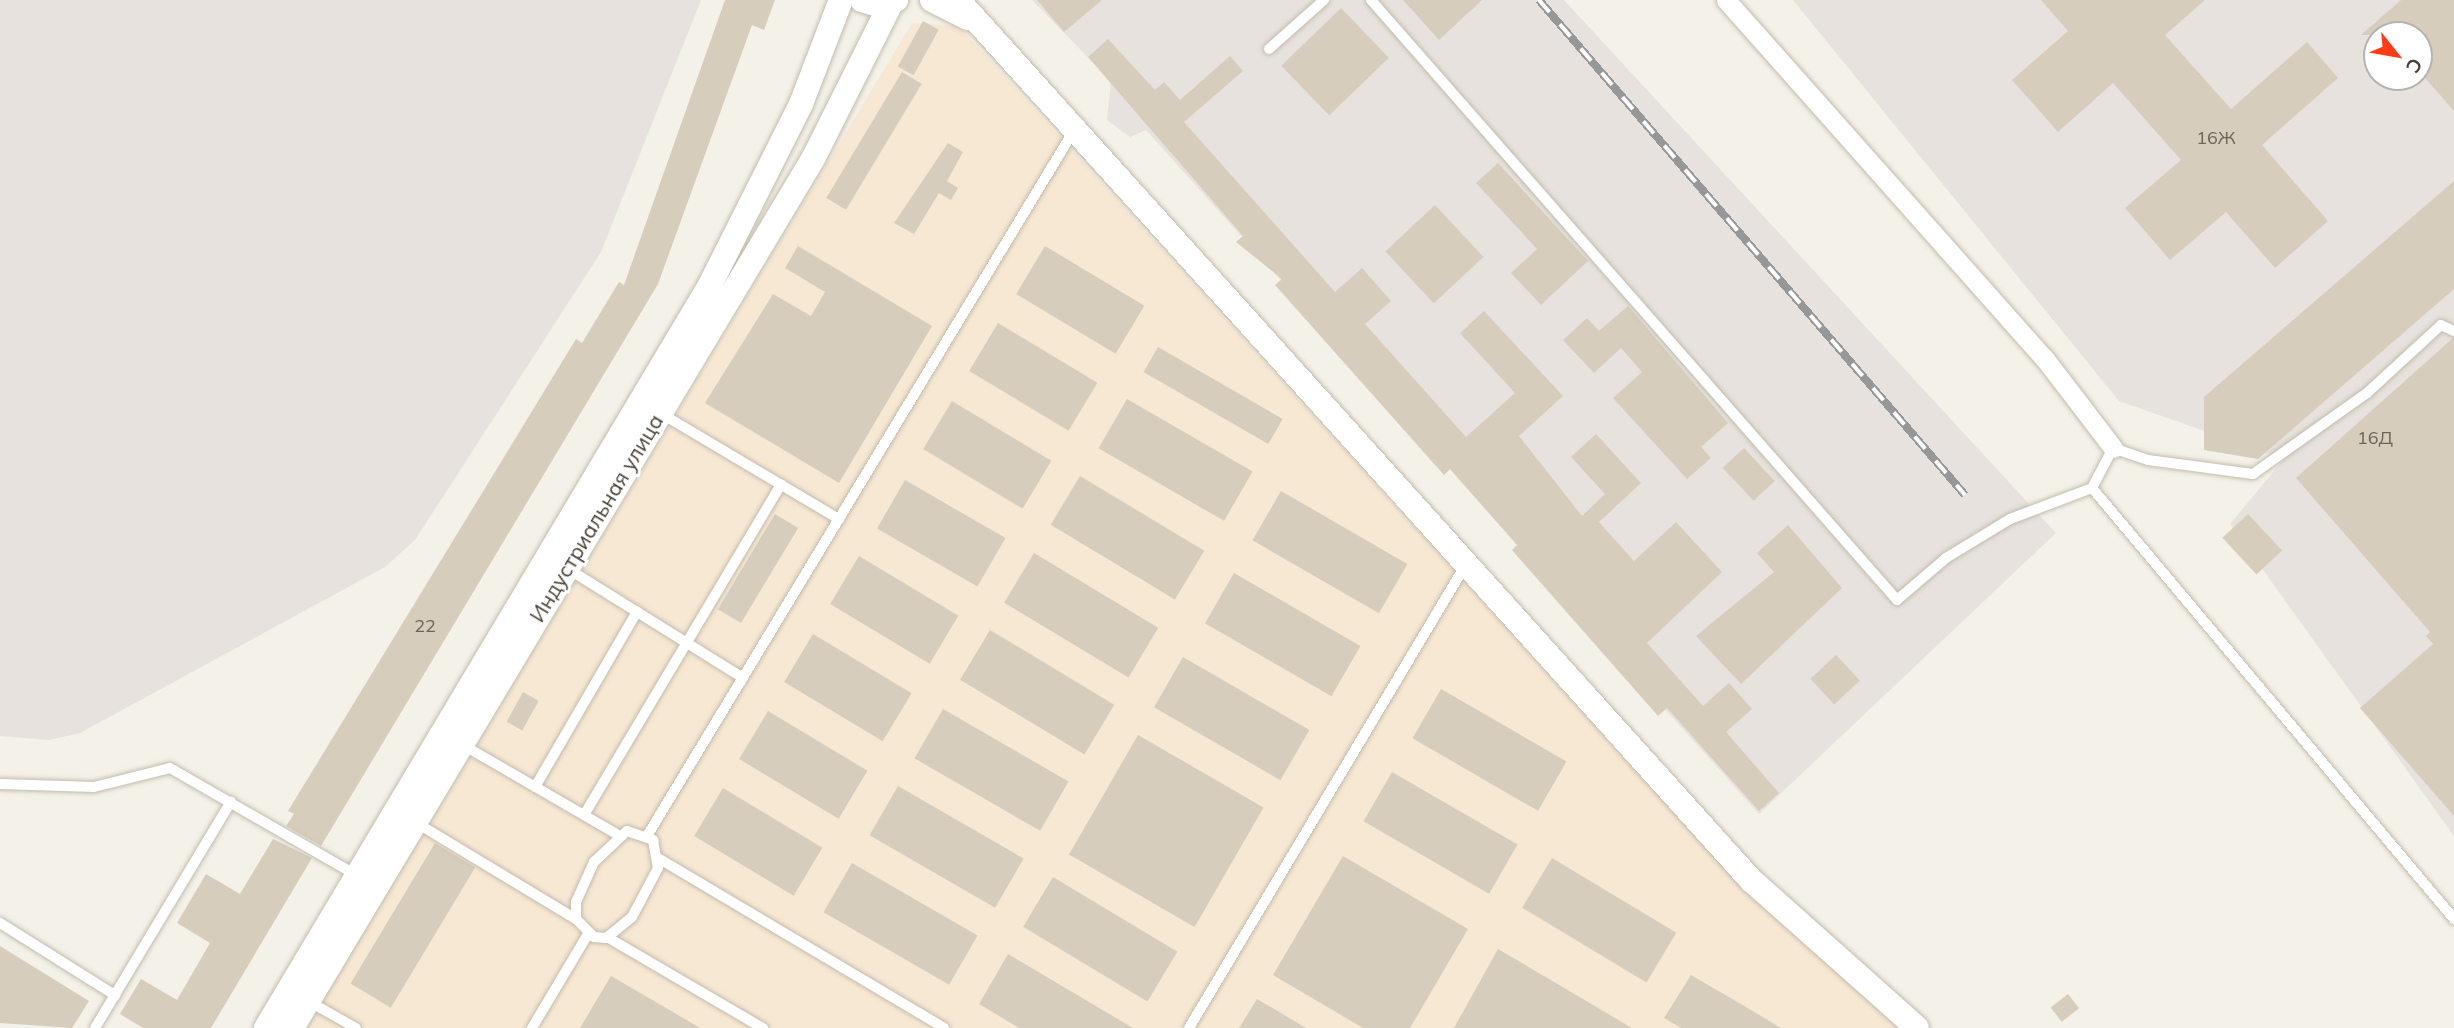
<!DOCTYPE html>
<html>
<head>
<meta charset="utf-8">
<style>
	body { margin:0 }
	#map { position:relative; width:2454px; height:1028px; overflow:hidden; background:#f4f1e8; font-family:Mulish,sans-serif }
	div>[style] { position:absolute }
	[style*='--x'] { left:calc(var(--x)*1px); top:calc(var(--y)*1px); width:calc(var(--w)*1px); rotate:calc(var(--a)*1deg) }
	.commercial>* { inset:0; background:#f7e8d3 }
	.industrial>* { inset:0; background:#e7e2dd }
	.building>* { inset:0; background:#d6cdbd; transform-origin:0 0 }
	.roads { filter:drop-shadow(0 0 2px #c3bcad) drop-shadow(0 0 2px #c3bcad) }
	.service>* { height:10px; margin:-5px; padding:0 5px; transform-origin:5px; border-radius:5px; background:#fff }
	.minor>* { height:19px; margin:-9.5px; padding:0 9.5px; transform-origin:9.5px; border-radius:9.5px; background:#fff }
	.tertiary>* { height:24px; margin:-12px; padding:0 12px; transform-origin:12px; border-radius:12px; background:#fff }
	.rail>* { height:8px; margin-top:-4px; transform-origin:0; background:repeating-linear-gradient(90deg,#fff 0 16px,#979797 0 32px); box-sizing:border-box; border-block:2px solid #979797 }
	span { translate:-50% -50%; white-space:nowrap; text-align:center; line-height:1.15; -webkit-text-stroke:6px #fff; paint-order:stroke }
	.number-label { font-size:18px; color:#6c6558 }
	.number-label span { -webkit-text-stroke-width:0 }
	.street-label { font-size:21px; color:#484236 }
	.north { position:absolute; left:2363px; top:21px; width:70px; height:70px; box-sizing:border-box; background:#fff; border:2px solid #b6b3af; border-radius:50%; rotate:121deg; font-size:19px; font-weight:700; line-height:28px; text-align:center; color:#484236 }
	.north::after { content:''; display:block; margin:auto; width:24px; height:32px; background:#ff3c15; clip-path:polygon(50% 0,100% 100%,50% 72%,0 100%) }
</style>
</head>
<body>
<div id="map">
	<div class="commercial">
		<i style="clip-path:polygon(912px 23px,959px 26px,1683px 823px,1899px 1028px,307px 1028px)"></i>
	</div>
	<div class="industrial">
		<i style="clip-path:polygon(0 0,701px 0,601px 252px,415px 540px,385px 567px,80px 733px,49px 740px,0 736px)"></i>
		<i style="clip-path:polygon(1032px 0,1564px 0,2056px 533px,1759px 814px,1146px 130px,1130px 137px,1107px 120px,1111px 81px)"></i>
		<i style="clip-path:polygon(evenodd,1793px 0,2454px 0,2454px 836px,2230px 524px,2284px 459px,2119px 401px,1793px 0,2377px 35px,2419px 35px,2419px 77px,2377px 77px,2377px 35px)"></i>
	</div>
	<div class="building">
		<i style="clip-path:polygon(725px 0,775px 0,764px 30px,752px 25px,658px 284px,321px 846px,286px 826px,294px 814px,288px 811px,576px 339px,582px 343px,619px 282px,624px 285px)"></i>
		<i style="clip-path:polygon(1037px 0,1102px 0,1064px 32px)"></i>
		<i style="clip-path:polygon(1403px 0,1482px 0,1439px 40px)"></i>
		<i style="clip-path:polygon(2041px 0,2205px 0,2165px 35px,2231px 109px,2307px 42px,2338px 78px,2262px 145px,2328px 221px,2275px 268px,2226px 212px,2170px 260px,2125px 208px,2181px 160px,2113px 83px,2058px 132px,2012px 80px,2068px 31px)"></i>
		<i style="clip-path:polygon(2401px 0,2454px 0,2454px 111px,2419px 71px,2419px 35px,2361px 35px)"></i>
		<i style="left:1341px;top:8px;width:69px;height:83px;rotate:46deg"></i>
		<i style="left:923px;top:21px;width:18px;height:52px;rotate:29deg"></i>
		<i style="clip-path:polygon(1108px 39px,1155px 90px,1164px 82px,1180px 100px,1230px 56px,1243px 71px,1184px 122px,1335px 292px,1362px 268px,1391px 301px,1365px 324px,1466px 437px,1515px 393px,1460px 333px,1484px 311px,1563px 396px,1519px 436px,1582px 516px,1605px 494px,1571px 457px,1596px 434px,1641px 483px,1599px 522px,1634px 561px,1676px 522px,1722px 572px,1647px 643px,1703px 706px,1729px 683px,1752px 709px,1726px 732px,1779px 793px,1759px 811px,1667px 708px,1658px 716px,1512px 550px,1517px 545px,1450px 469px,1444px 475px,1275px 285px,1282px 279px,1236px 242px,1243px 236px,1088px 57px)"></i>
		<i style="left:902px;top:72px;width:23px;height:147px;rotate:31deg"></i>
		<i style="clip-path:polygon(948px 143px,963px 152px,947px 181px,958px 188px,951px 200px,939px 193px,914px 234px,894px 223px)"></i>
		<i style="clip-path:polygon(1498px 163px,1588px 261px,1541px 305px,1511px 273px,1537px 249px,1476px 183px)"></i>
		<i style="clip-path:polygon(2454px 181px,2454px 289px,2258px 459px,2204px 450px,2204px 397px)"></i>
		<i style="left:1435px;top:205px;width:71px;height:68px;rotate:47deg"></i>
		<i style="clip-path:polygon(798px 246px,932px 326px,839px 483px,705px 403px,773px 294px,811px 316px,825px 292px,785px 268px)"></i>
		<i style="left:1045px;top:246px;width:116px;height:56px;rotate:31deg"></i>
		<i style="clip-path:polygon(1628px 306px,1728px 423px,1701px 447px,1711px 458px,1687px 479px,1613px 398px,1642px 372px,1621px 348px,1594px 373px,1563px 340px,1587px 318px,1599px 331px)"></i>
		<i style="left:998px;top:323px;width:116px;height:56px;rotate:31deg"></i>
		<i style="clip-path:polygon(2453px 338px,2454px 338px,2454px 816px,2360px 708px,2433px 644px,2426px 636px,2430px 632px,2296px 478px)"></i>
		<i style="left:1158px;top:347px;width:144px;height:29px;rotate:30deg"></i>
		<i style="left:1127px;top:399px;width:145px;height:57px;rotate:30deg"></i>
		<i style="left:952px;top:401px;width:116px;height:56px;rotate:31deg"></i>
		<i style="left:1744px;top:448px;width:45px;height:29px;rotate:47deg"></i>
		<i style="left:1080px;top:476px;width:145px;height:57px;rotate:31deg"></i>
		<i style="left:905px;top:480px;width:116px;height:56px;rotate:30deg"></i>
		<i style="left:1281px;top:491px;width:146px;height:57px;rotate:30deg"></i>
		<i style="left:775px;top:514px;width:27px;height:111px;rotate:31deg"></i>
		<i style="left:2248px;top:514px;width:50px;height:35px;rotate:47deg"></i>
		<i style="clip-path:polygon(1788px 525px,1842px 588px,1741px 684px,1696px 636px,1774px 572px,1757px 553px)"></i>
		<i style="left:1034px;top:553px;width:145px;height:58px;rotate:31deg"></i>
		<i style="left:859px;top:556px;width:116px;height:56px;rotate:31deg"></i>
		<i style="left:1234px;top:573px;width:146px;height:58px;rotate:30deg"></i>
		<i style="left:990px;top:630px;width:145px;height:58px;rotate:31deg"></i>
		<i style="left:813px;top:634px;width:115px;height:56px;rotate:31deg"></i>
		<i style="left:1836px;top:655px;width:35px;height:35px;rotate:47deg"></i>
		<i style="left:1183px;top:657px;width:146px;height:58px;rotate:30deg"></i>
		<i style="left:1441px;top:689px;width:145px;height:57px;rotate:30deg"></i>
		<i style="left:523px;top:692px;width:18px;height:34px;rotate:29deg"></i>
		<i style="left:943px;top:709px;width:145px;height:57px;rotate:30deg"></i>
		<i style="left:768px;top:711px;width:116px;height:56px;rotate:31deg"></i>
		<i style="left:1138px;top:735px;width:145px;height:138px;rotate:30deg"></i>
		<i style="left:1392px;top:772px;width:145px;height:57px;rotate:30deg"></i>
		<i style="left:898px;top:786px;width:145px;height:57px;rotate:30deg"></i>
		<i style="left:723px;top:788px;width:116px;height:56px;rotate:31deg"></i>
		<i style="clip-path:polygon(273px 839px,312px 858px,211px 1028px,143px 1028px,120px 1014px,141px 979px,177px 1000px,210px 943px,177px 923px,206px 874px,240px 894px)"></i>
		<i style="left:435px;top:843px;width:47px;height:164px;rotate:31deg"></i>
		<i style="clip-path:polygon(1343px 856px,1468px 929px,1410px 1028px,1363px 1028px,1273px 975px)"></i>
		<i style="left:1552px;top:858px;width:145px;height:58px;rotate:31deg"></i>
		<i style="left:852px;top:863px;width:145px;height:57px;rotate:30deg"></i>
		<i style="left:1053px;top:877px;width:145px;height:58px;rotate:31deg"></i>
		<i style="clip-path:polygon(0 946px,89px 1001px,72px 1028px,0 1023px)"></i>
		<i style="clip-path:polygon(1498px 949px,1522px 963px,1632px 1028px,1454px 1028px)"></i>
		<i style="clip-path:polygon(1008px 954px,1084px 999px,1133px 1028px,1019px 1028px,979px 1004px)"></i>
		<i style="clip-path:polygon(1691px 975px,1741px 1004px,1781px 1028px,1681px 1028px,1664px 1018px)"></i>
		<i style="clip-path:polygon(611px 976px,661px 1005px,700px 1028px,580px 1028px)"></i>
		<i style="left:2068px;top:994px;width:18px;height:22px;rotate:52deg"></i>
		<i style="clip-path:polygon(1257px 999px,1281px 1013px,1306px 1028px,1239px 1028px)"></i>
	</div>
	<div class="roads">
		<div class="service">
			<i style="--x:1371;--y:0;--w:798;--a:48.76"></i>
			<i style="--x:1897;--y:600;--w:65;--a:-40.6"></i>
			<i style="--x:1946;--y:558;--w:75;--a:-31.4"></i>
			<i style="--x:2010;--y:519;--w:88;--a:-20.7"></i>
			<i style="--x:2092;--y:488;--w:45;--a:-62.3"></i>
			<i style="--x:2113;--y:448;--w:37;--a:19"></i>
			<i style="--x:2148;--y:460;--w:106;--a:7.6"></i>
			<i style="--x:2253;--y:474;--w:140;--a:-35.4"></i>
			<i style="--x:2367;--y:393;--w:100;--a:-42.6"></i>
			<i style="--x:2441;--y:325;--w:14;--a:25"></i>
			<i style="--x:1269;--y:49;--w:74;--a:-41.7"></i>
			<i style="--x:662;--y:414;--w:206;--a:30.7"></i>
			<i style="--x:2092;--y:488;--w:563;--a:49.97"></i>
			<i style="--x:568;--y:569;--w:206;--a:31.9"></i>
			<i style="--x:463;--y:745;--w:181;--a:30.1"></i>
			<i style="--x:0;--y:784;--w:94;--a:1.8"></i>
			<i style="--x:94;--y:787;--w:78;--a:-14"></i>
			<i style="--x:170;--y:768;--w:215;--a:29.9"></i>
			<i style="--x:535;--y:787;--w:203;--a:-59.8"></i>
			<i style="--x:584;--y:815;--w:385;--a:-59.2"></i>
			<i style="--x:415;--y:822;--w:188;--a:31.1"></i>
			<i style="--x:627;--y:831;--w:28;--a:19"></i>
			<i style="--x:653;--y:840;--w:28;--a:80"></i>
			<i style="--x:658;--y:868;--w:55;--a:118"></i>
			<i style="--x:632;--y:917;--w:33;--a:141"></i>
			<i style="--x:606;--y:938;--w:12;--a:-175"></i>
			<i style="--x:594;--y:937;--w:25;--a:-135"></i>
			<i style="--x:576;--y:919;--w:17;--a:-90"></i>
			<i style="--x:576;--y:902;--w:44;--a:-65.8"></i>
			<i style="--x:594;--y:862;--w:45;--a:-43.2"></i>
			<i style="--x:647;--y:836;--w:823;--a:-58.82"></i>
			<i style="--x:658;--y:858;--w:333;--a:30.7"></i>
			<i style="--x:0;--y:923;--w:136;--a:32.1"></i>
			<i style="--x:607;--y:937;--w:181;--a:30.3"></i>
			<i style="--x:308;--y:1001;--w:55;--a:29.4"></i>
			<i style="--x:95;--y:1028;--w:264;--a:-59"></i>
			<i style="--x:532;--y:1028;--w:109;--a:-59.2"></i>
			<i style="--x:1189;--y:1028;--w:538;--a:-59.15"></i>
		</div>
		<div class="minor">
			<i style="--x:1726;--y:0;--w:480;--a:48.4"></i>
			<i style="--x:2045;--y:359;--w:112;--a:52.6"></i>
		</div>
		<div class="tertiary">
			<i style="--x:862;--y:0;--w:17;--a:17"></i>
			<i style="--x:878;--y:5;--w:19;--a:-16"></i>
			<i style="--x:932;--y:0;--w:40;--a:26.6"></i>
			<i style="--x:958;--y:0;--w:1185;--a:47.98"></i>
			<i style="--x:1751;--y:880;--w:222;--a:41.7"></i>
			<i style="--x:266;--y:1028;--w:863;--a:-59.13"></i>
			<i style="--x:709;--y:287;--w:205;--a:-63.3"></i>
			<i style="--x:801;--y:104;--w:111;--a:-69"></i>
			<i style="--x:292;--y:1028;--w:1013;--a:-59.06"></i>
			<i style="--x:813;--y:159;--w:174;--a:-63.4"></i>
		</div>
	</div>
	<div class="rail">
		<i style="--x:1539;--y:0;--w:653;--a:49.28"></i>
	</div>
	<div class="number-label">
		<span style="left:2216px;top:138px">16Ж</span>
		<span style="left:2375px;top:438px">16Д</span>
		<span style="left:425px;top:626px">22</span>
	</div>
	<div class="street-label">
		<span style="left:596px;top:518px;rotate:-59deg">Индустриальная улица</span>
	</div>
	<div class="north">С</div>
</div>
</body>
</html>
